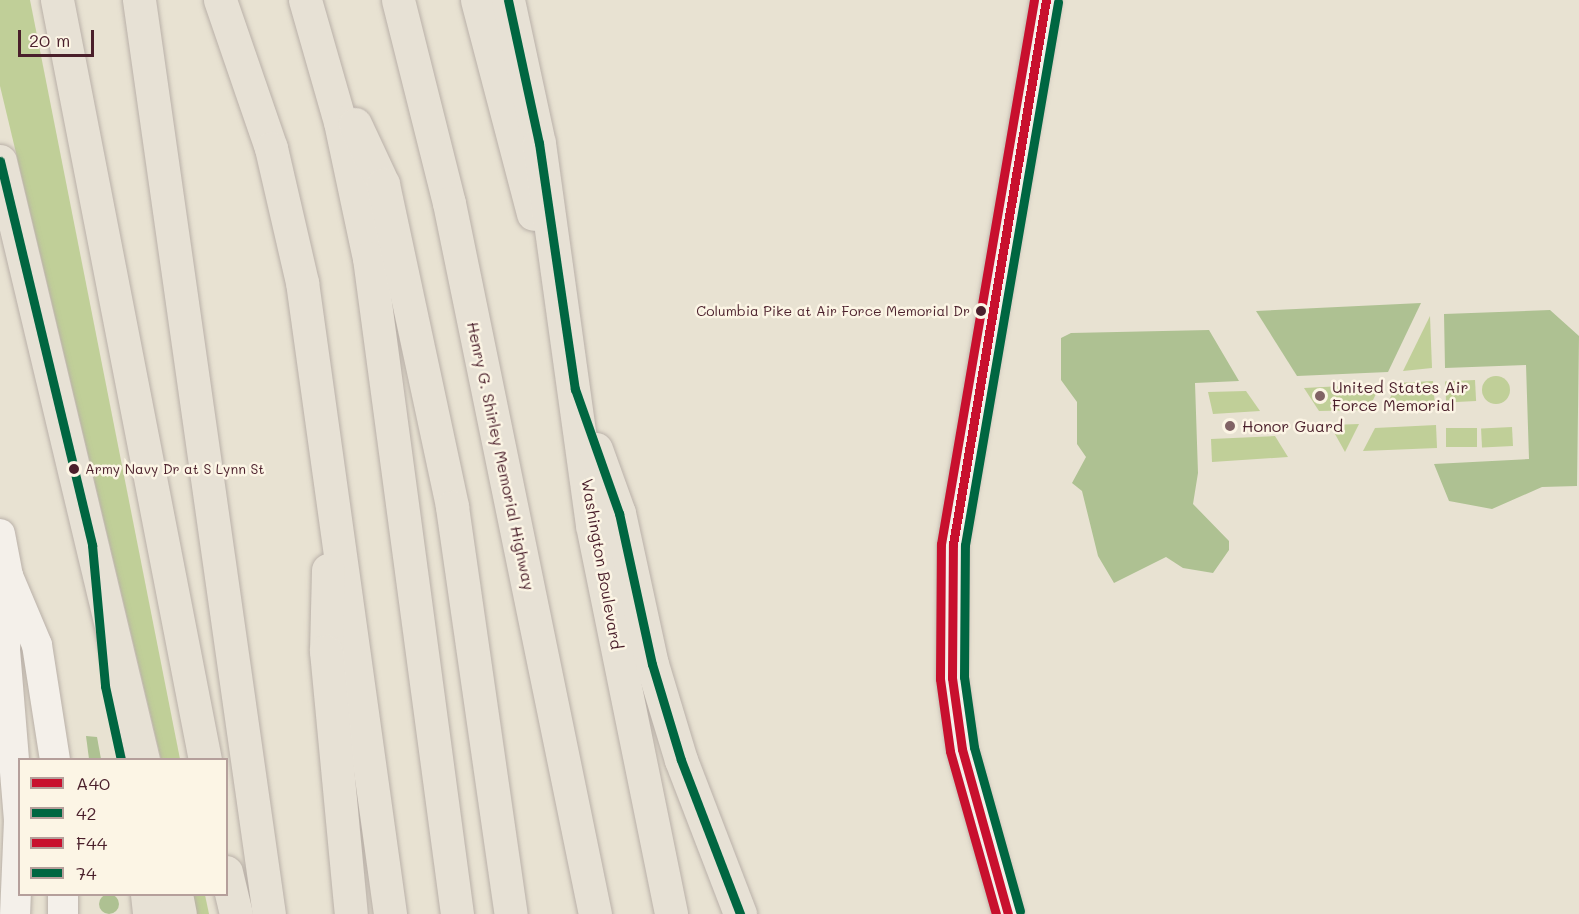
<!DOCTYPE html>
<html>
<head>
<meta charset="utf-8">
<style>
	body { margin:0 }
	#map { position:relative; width:1579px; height:914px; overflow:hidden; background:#e8e2d2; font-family:Mali,sans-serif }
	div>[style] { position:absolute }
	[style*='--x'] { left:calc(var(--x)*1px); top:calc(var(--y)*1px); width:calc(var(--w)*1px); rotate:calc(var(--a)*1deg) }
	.green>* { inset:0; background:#c0cf98; transform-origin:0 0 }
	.round { border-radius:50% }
	.forest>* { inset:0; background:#aec192 }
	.roads { filter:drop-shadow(0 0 2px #b9b0a8) drop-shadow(0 0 2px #b9b0a8) }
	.secondary>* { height:30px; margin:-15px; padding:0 15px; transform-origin:15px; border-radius:15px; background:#f4f0ea }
	.highway>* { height:33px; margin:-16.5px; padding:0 16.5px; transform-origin:16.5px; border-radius:16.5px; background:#e7e1d5 }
	.bus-1>* { height:9px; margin:-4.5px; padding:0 4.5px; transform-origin:4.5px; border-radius:4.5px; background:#c8102e }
	.bus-2>* { height:9px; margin:-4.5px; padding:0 4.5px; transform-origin:4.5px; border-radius:4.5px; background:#006641 }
	.bus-3>* { height:9px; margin:-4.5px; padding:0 4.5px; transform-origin:4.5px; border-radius:4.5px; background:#c8102e }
	.bus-4>* { height:9px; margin:-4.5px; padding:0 4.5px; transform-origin:4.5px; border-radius:4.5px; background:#006641 }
	.dots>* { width:16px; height:16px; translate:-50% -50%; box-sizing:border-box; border:3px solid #fcf5e5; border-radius:50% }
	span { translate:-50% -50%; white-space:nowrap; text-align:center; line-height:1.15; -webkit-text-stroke:5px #fcf5e5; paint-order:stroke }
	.bus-label { font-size:14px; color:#4a1f2b }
	.right { translate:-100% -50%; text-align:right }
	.left { translate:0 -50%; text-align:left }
	.poi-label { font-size:16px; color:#4a1f2b }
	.street-label { font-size:16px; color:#4a1f2b }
	.legend { position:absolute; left:18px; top:758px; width:210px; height:138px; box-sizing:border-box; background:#fcf5e5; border:2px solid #b59f9b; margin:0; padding:8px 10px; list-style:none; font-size:18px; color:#4a1f2b }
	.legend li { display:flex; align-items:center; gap:12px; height:30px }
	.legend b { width:30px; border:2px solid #b59f9b }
	.scale { position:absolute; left:18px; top:30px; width:76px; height:27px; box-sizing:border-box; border:3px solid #4a1f2b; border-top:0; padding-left:8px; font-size:18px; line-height:21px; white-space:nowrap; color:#4a1f2b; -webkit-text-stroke:4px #fcf5e5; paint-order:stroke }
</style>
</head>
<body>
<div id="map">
	<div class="green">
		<i style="clip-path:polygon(0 0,30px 0,180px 759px,161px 759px,0 86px)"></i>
		<i style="clip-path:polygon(1430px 316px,1432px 368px,1403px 371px)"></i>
		<i class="round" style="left:1482px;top:376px;width:28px;height:28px"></i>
		<i style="left:1475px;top:380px;width:21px;height:30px;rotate:87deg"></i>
		<i style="clip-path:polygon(1433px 381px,1435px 406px,1385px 409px,1397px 383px)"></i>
		<i style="clip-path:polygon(1381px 384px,1368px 410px,1319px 411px,1304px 388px)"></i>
		<i style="clip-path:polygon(1246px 391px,1260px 411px,1213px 414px,1208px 392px)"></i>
		<i style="clip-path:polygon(1359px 424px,1345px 452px,1330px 425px)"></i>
		<i style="clip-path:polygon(1436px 425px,1437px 448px,1363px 451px,1375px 428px)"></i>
		<i style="left:1512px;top:427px;width:19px;height:31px;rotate:87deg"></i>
		<i style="left:1477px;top:428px;width:19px;height:31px;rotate:90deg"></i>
		<i style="clip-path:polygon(1275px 436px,1288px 457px,1212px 462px,1211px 439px)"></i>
		<i style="clip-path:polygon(192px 895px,205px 895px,209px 914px,197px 914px)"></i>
	</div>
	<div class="forest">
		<i style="clip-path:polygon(1421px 303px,1388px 372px,1297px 376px,1256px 311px)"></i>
		<i style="clip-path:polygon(1550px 310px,1579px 336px,1577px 486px,1542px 487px,1492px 509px,1449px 501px,1434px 464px,1529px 459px,1526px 365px,1445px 368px,1444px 314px)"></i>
		<i style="clip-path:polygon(1209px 330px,1239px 381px,1195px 383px,1198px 473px,1193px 504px,1229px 541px,1229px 550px,1213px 573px,1183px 568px,1166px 557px,1114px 583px,1098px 556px,1082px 491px,1072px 483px,1086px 457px,1077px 444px,1077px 402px,1061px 380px,1061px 338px,1071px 333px)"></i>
		<i style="clip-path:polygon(86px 736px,97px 737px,101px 759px,89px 759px)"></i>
		<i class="round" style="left:99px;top:894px;width:20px;height:20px"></i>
	</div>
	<div class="roads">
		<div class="secondary">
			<i style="--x:0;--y:534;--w:43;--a:79.2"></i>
			<i style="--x:8;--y:576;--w:75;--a:67.2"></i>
			<i style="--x:37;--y:645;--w:116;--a:81.1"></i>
			<i style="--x:8;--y:576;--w:74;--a:92.3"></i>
			<i style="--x:5;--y:650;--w:171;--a:85.3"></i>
			<i style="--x:19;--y:820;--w:94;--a:92.4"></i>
			<i style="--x:63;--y:914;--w:20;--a:-90"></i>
			<i style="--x:1008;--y:914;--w:171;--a:-105.6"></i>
			<i style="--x:962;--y:749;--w:72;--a:-98"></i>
			<i style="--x:952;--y:678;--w:134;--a:-89.6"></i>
			<i style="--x:953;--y:544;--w:552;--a:-80.3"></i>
		</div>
		<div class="highway">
			<i style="--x:57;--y:0;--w:774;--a:78.98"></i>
			<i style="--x:139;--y:0;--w:923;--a:81.91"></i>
			<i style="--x:220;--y:0;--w:157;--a:71"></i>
			<i style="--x:271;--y:148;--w:138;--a:77"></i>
			<i style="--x:302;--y:282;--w:638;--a:82.07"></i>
			<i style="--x:305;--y:0;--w:127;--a:74"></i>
			<i style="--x:340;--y:122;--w:139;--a:78"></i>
			<i style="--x:369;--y:258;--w:662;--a:82.36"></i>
			<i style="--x:398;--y:0;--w:209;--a:75.9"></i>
			<i style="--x:449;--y:203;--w:726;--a:78.4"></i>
			<i style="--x:477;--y:0;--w:221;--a:75.3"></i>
			<i style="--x:508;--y:0;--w:146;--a:77.8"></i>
			<i style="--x:539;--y:143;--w:386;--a:82.1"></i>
			<i style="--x:592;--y:525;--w:397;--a:78.5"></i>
			<i style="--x:355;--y:124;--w:66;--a:65"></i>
			<i style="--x:383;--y:184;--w:330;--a:77.9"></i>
			<i style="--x:452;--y:507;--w:411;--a:81.8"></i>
			<i style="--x:0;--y:161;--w:616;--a:76.57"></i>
			<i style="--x:596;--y:449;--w:68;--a:70.2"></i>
			<i style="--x:619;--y:513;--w:155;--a:77.7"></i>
			<i style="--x:652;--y:664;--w:100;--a:73.2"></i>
			<i style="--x:681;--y:760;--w:165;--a:69"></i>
			<i style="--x:328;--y:570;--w:81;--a:91.4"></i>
			<i style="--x:326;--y:651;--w:264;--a:84.6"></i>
			<i style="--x:226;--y:872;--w:43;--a:76.6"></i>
			<i style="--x:147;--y:894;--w:20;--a:84"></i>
			<i style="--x:176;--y:894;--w:20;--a:79"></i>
		</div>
	</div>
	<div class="bus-1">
		<i style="--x:1008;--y:914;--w:171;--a:-105.6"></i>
		<i style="--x:962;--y:749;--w:72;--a:-98"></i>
		<i style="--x:952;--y:678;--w:134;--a:-89.6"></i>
		<i style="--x:953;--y:544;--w:552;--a:-80.3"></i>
	</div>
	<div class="bus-2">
		<i style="--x:1020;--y:911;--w:170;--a:-105.7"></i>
		<i style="--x:974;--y:747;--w:71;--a:-98.1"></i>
		<i style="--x:964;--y:677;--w:132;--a:-89.6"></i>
		<i style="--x:965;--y:545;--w:551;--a:-80.28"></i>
	</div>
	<div class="bus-3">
		<i style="--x:996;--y:914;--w:169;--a:-105.8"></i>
		<i style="--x:950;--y:751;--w:73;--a:-97.9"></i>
		<i style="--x:940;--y:679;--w:135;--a:-89.6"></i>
		<i style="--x:941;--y:544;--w:552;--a:-80.3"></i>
	</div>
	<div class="bus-4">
		<i style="--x:508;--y:0;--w:146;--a:77.8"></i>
		<i style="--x:539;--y:143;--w:249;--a:81.7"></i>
		<i style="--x:575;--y:389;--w:132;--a:70.5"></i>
		<i style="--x:619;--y:513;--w:155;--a:77.7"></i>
		<i style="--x:652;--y:664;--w:100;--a:73.2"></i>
		<i style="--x:681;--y:760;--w:165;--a:69"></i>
		<i style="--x:0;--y:161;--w:395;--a:76.5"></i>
		<i style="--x:92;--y:545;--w:142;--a:84.7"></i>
		<i style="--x:105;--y:686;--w:76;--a:77.8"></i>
	</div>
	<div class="dots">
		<i style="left:981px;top:311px;background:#4a1f2b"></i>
		<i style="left:1320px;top:396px;background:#816365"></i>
		<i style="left:1230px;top:426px;background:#816365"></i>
		<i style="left:74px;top:469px;background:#4a1f2b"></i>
	</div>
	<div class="bus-label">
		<span class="right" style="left:970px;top:311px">Columbia Pike at Air Force Memorial Dr</span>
		<span class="left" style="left:85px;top:469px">Army Navy Dr at S Lynn St</span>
	</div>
	<div class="poi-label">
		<span class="left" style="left:1332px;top:396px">United States Air<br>Force Memorial</span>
		<span class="left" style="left:1242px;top:426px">Honor Guard</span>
	</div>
	<div class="street-label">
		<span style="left:501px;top:456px;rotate:78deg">Henry G. Shirley Memorial Highway</span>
		<span style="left:602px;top:564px;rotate:80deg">Washington Boulevard</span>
	</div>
	<ul class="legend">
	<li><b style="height:8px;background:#c8102e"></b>A40</li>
	<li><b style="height:8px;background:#006641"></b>42</li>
	<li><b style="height:8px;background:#c8102e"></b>F44</li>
	<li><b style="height:8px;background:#006641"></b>74</li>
	</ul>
	<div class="scale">20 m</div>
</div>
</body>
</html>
